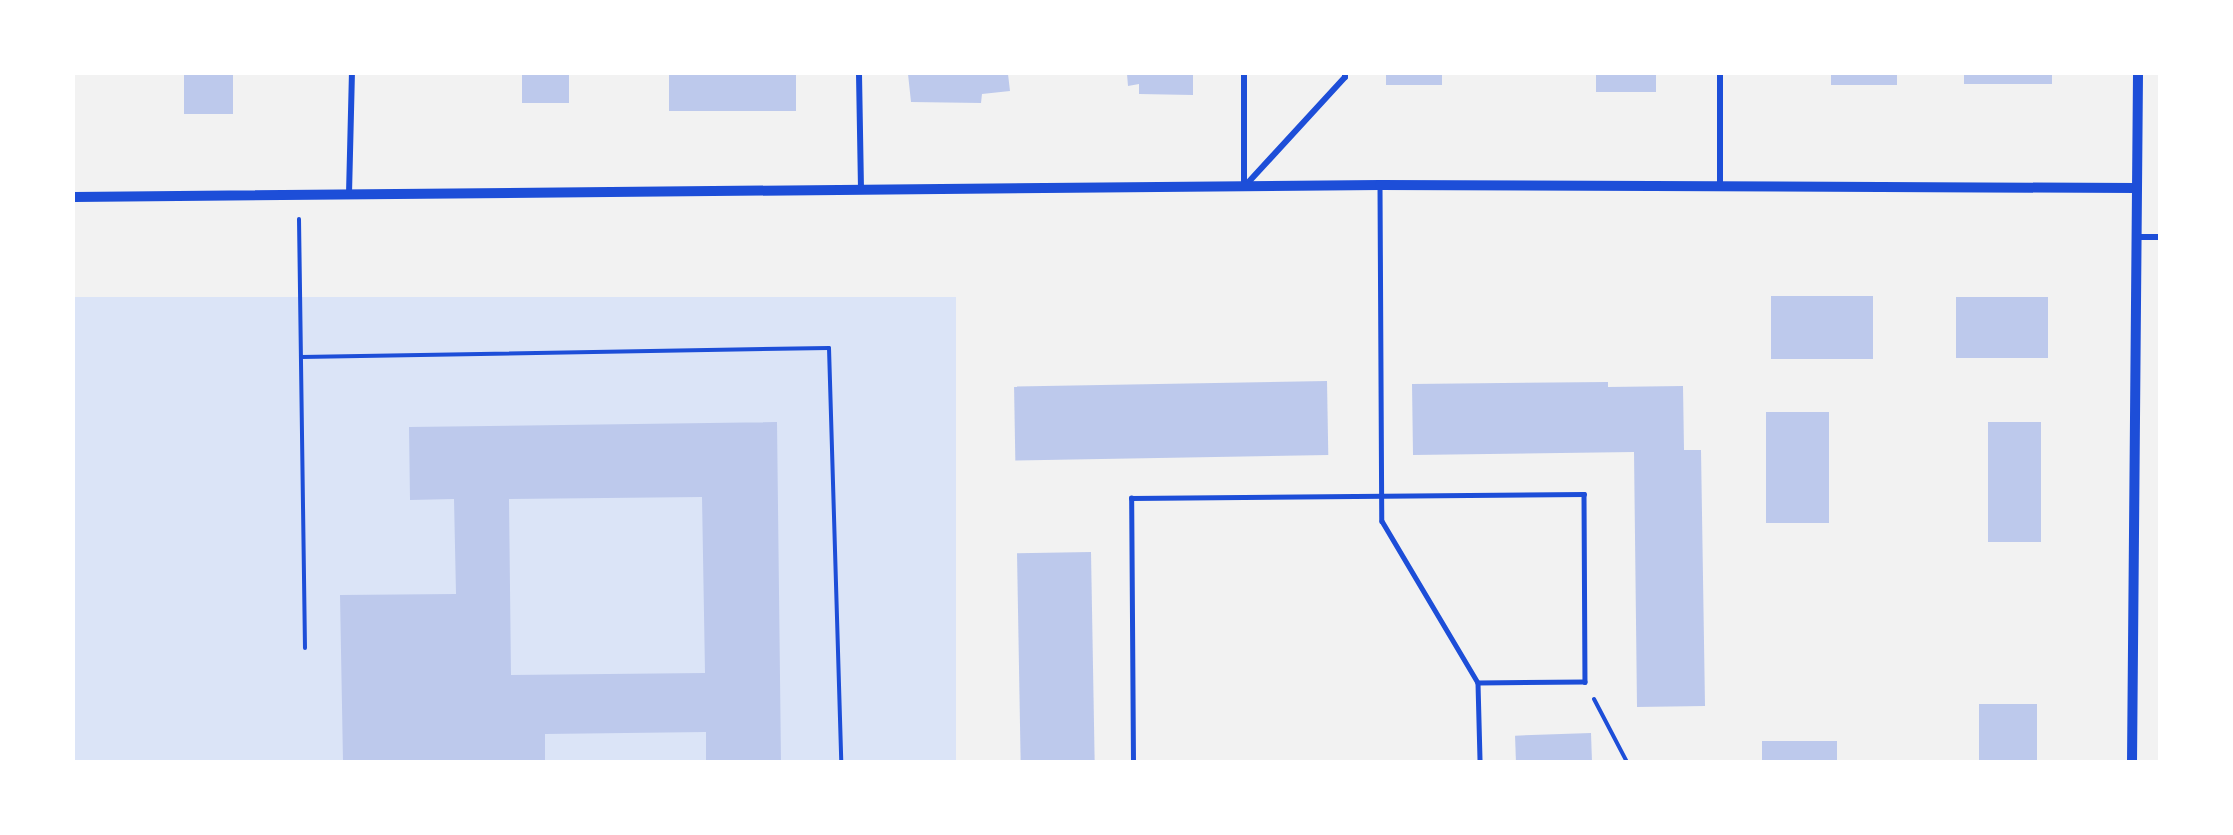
<!DOCTYPE html>
<html>
<head>
<meta charset="utf-8">
<style>
	body { margin:0 }
	#map { position:relative; width:2233px; height:835px; overflow:hidden; background:#f2f2f2; font-family:"DejaVu Sans",sans-serif }
	div>[style] { position:absolute }
	[style*='--x'] { left:calc(var(--x)*1px); top:calc(var(--y)*1px); width:calc(var(--w)*1px); rotate:calc(var(--a)*1deg) }
	.green>* { inset:0; background:#dbe4f7; transform-origin:0 0 }
	.building>* { inset:0; background:#bdc9ec; transform-origin:0 0 }
	.path>* { height:4px; margin:-2px; padding:0 2px; transform-origin:2px; border-radius:2px; background:#1d4ed8 }
	.service>* { height:4.5px; margin:-2.25px; padding:0 2.25px; transform-origin:2.25px; border-radius:2.25px; background:#1d4ed8 }
	.minor>* { height:6px; margin:-3px; padding:0 3px; transform-origin:3px; border-radius:3px; background:#1d4ed8 }
	.tertiary>* { height:10px; margin:-5px; padding:0 5px; transform-origin:5px; border-radius:5px; background:#1d4ed8 }
	span { translate:-50% -50%; white-space:nowrap; text-align:center; line-height:1.15; -webkit-text-stroke:5px #fff; paint-order:stroke }
	.frame { position:absolute; inset:0; border:75px solid #fff; pointer-events:none }
</style>
</head>
<body>
<div id="map">
	<div class="green">
		<i style="left:956px;top:297px;width:464px;height:882px;rotate:90deg"></i>
	</div>
	<div class="building">
		<i style="left:184px;top:74px;width:49px;height:40px"></i>
		<i style="left:522px;top:74px;width:47px;height:29px"></i>
		<i style="left:669px;top:74px;width:127px;height:37px"></i>
		<i style="clip-path:polygon(908px 74px,1008px 74px,1010px 91px,982px 94px,981px 103px,911px 102px)"></i>
		<i style="clip-path:polygon(1127px 74px,1193px 74px,1193px 95px,1139px 94px,1139px 84px,1128px 86px)"></i>
		<i style="left:1386px;top:74px;width:56px;height:11px"></i>
		<i style="left:1596px;top:74px;width:60px;height:18px"></i>
		<i style="left:1831px;top:74px;width:66px;height:11px"></i>
		<i style="left:1964px;top:74px;width:88px;height:10px"></i>
		<i style="left:1771px;top:296px;width:102px;height:63px"></i>
		<i style="left:1956px;top:297px;width:92px;height:61px"></i>
		<i style="left:1327px;top:381px;width:74px;height:313px;rotate:89deg"></i>
		<i style="clip-path:polygon(1608px 382px,1608px 387px,1683px 386px,1684px 450px,1701px 450px,1705px 706px,1637px 707px,1634px 452px,1413px 455px,1412px 384px)"></i>
		<i style="left:1766px;top:412px;width:63px;height:111px"></i>
		<i style="clip-path:polygon(evenodd,777px 422px,781px 762px,706px 762px,706px 732px,545px 734px,545px 762px,343px 762px,340px 595px,456px 594px,454px 499px,410px 500px,409px 427px,777px 422px,702px 497px,705px 673px,511px 675px,509px 499px,702px 497px)"></i>
		<i style="left:1988px;top:422px;width:53px;height:120px"></i>
		<i style="left:1091px;top:552px;width:210px;height:74px;rotate:89deg"></i>
		<i style="left:1979px;top:704px;width:58px;height:58px"></i>
		<i style="left:1591px;top:733px;width:29px;height:76px;rotate:88deg"></i>
		<i style="left:1762px;top:741px;width:75px;height:21px"></i>
	</div>
	<div class="path">
		<i style="--x:299;--y:219;--w:429;--a:89.2"></i>
		<i style="--x:301;--y:357;--w:528;--a:-0.98"></i>
		<i style="--x:829;--y:348;--w:414;--a:88.3"></i>
		<i style="--x:1594;--y:699;--w:71;--a:62.4"></i>
	</div>
	<div class="service">
		<i style="--x:1380;--y:185;--w:336;--a:89.7"></i>
		<i style="--x:1382;--y:521;--w:188;--a:59.3"></i>
		<i style="--x:1478;--y:683;--w:79;--a:88.5"></i>
		<i style="--x:1133;--y:762;--w:264;--a:-90.4"></i>
		<i style="--x:1131;--y:498;--w:453;--a:-0.5"></i>
		<i style="--x:1584;--y:494;--w:188;--a:89.7"></i>
		<i style="--x:1585;--y:682;--w:107;--a:179.5"></i>
	</div>
	<div class="minor">
		<i style="--x:859;--y:74;--w:116;--a:89"></i>
		<i style="--x:1720;--y:186;--w:112;--a:-90"></i>
		<i style="--x:1244;--y:187;--w:149;--a:-47.4"></i>
		<i style="--x:1345;--y:77;--w:3;--a:-90"></i>
		<i style="--x:1244;--y:187;--w:113;--a:-90"></i>
		<i style="--x:349;--y:194;--w:120;--a:-88.6"></i>
		<i style="--x:2136;--y:237;--w:24;--a:0"></i>
	</div>
	<div class="tertiary">
		<i style="--x:74;--y:197;--w:1306;--a:-0.53"></i>
		<i style="--x:1380;--y:185;--w:756;--a:0.23"></i>
		<i style="--x:2132;--y:762;--w:688;--a:-89.5"></i>
	</div>
	<div class="frame"></div>
</div>
</body>
</html>
